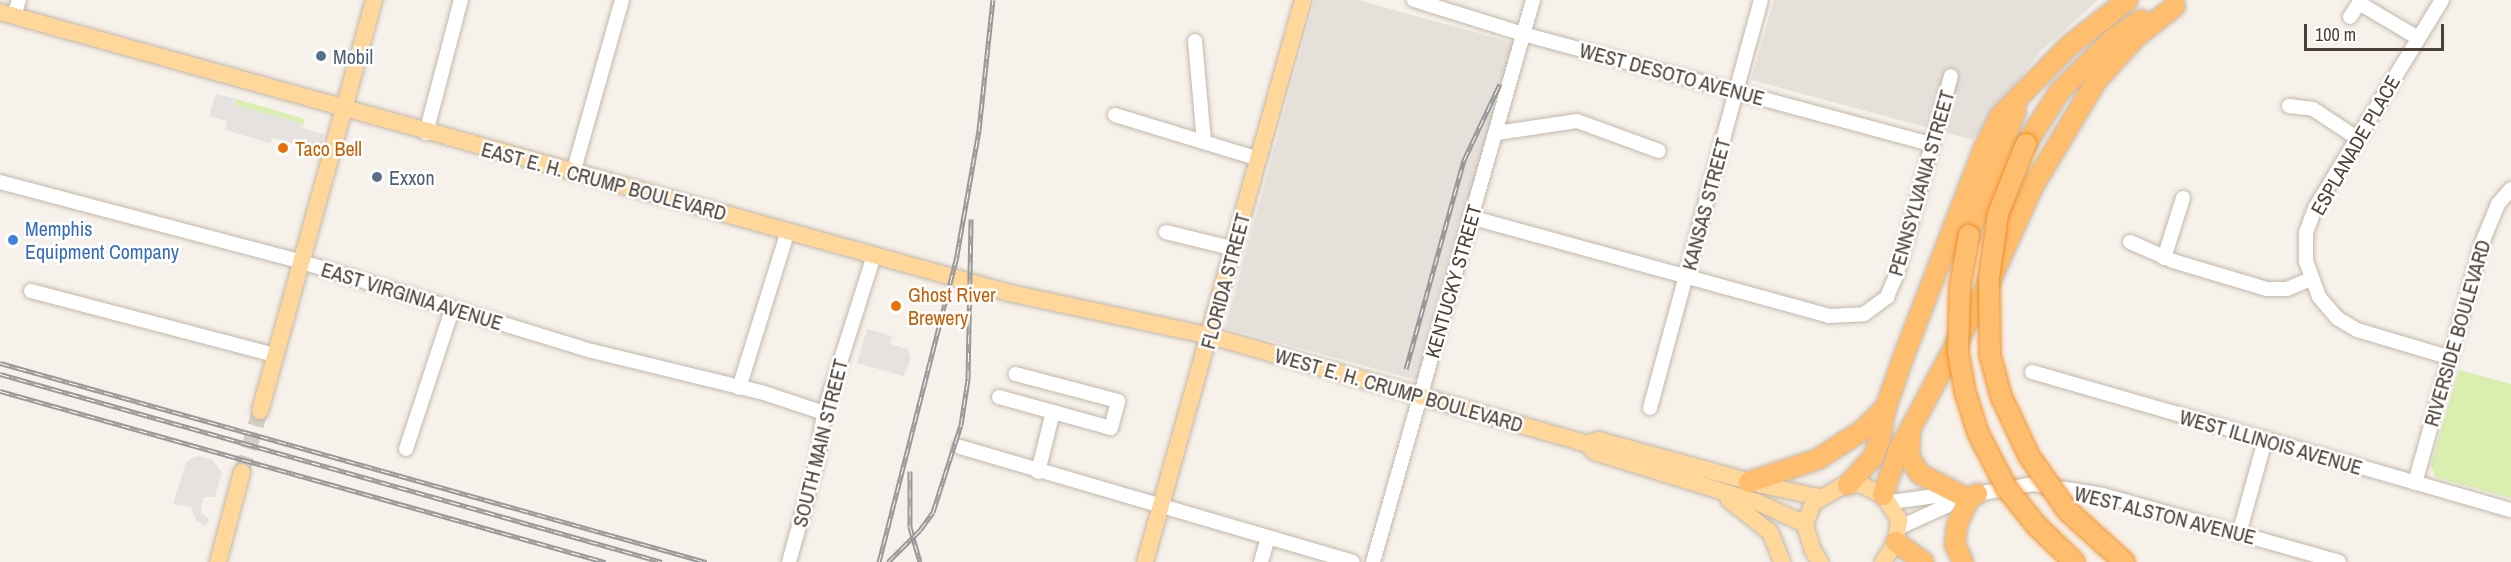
<!DOCTYPE html>
<html>
<head>
<meta charset="utf-8">
<style>
	body { margin:0 }
	#map { position:relative; width:2511px; height:562px; overflow:hidden; background:#f6f1ea; font-family:"Archivo Narrow",sans-serif }
	div>[style] { position:absolute }
	[style*='--x'] { left:calc(var(--x)*1px); top:calc(var(--y)*1px); width:calc(var(--w)*1px); rotate:calc(var(--a)*1deg) }
	.industrial>* { inset:0; background:#e6e0db }
	.green>* { inset:0; background:#d9eeaf }
	.parking>* { inset:0; background:#e5e2df }
	.major-tunnel>* { height:16px; margin-top:-8px; transform-origin:0; background:repeating-linear-gradient(90deg,#d4cec6 0 16px,transparent 0 24px) }
	.roads { filter:drop-shadow(0 0 2px #c3b8ab) drop-shadow(0 0 2px #c3b8ab) }
	.minor>* { height:14px; margin:-7px; padding:0 7px; transform-origin:7px; border-radius:7px; background:#fff }
	.major>* { height:16px; margin:-8px; padding:0 8px; transform-origin:8px; border-radius:8px; background:#ffd79b }
	.highway>* { height:20px; margin:-10px; padding:0 10px; transform-origin:10px; border-radius:10px; background:#ffbd6d }
	.rail>* { height:5px; margin-top:-2.5px; transform-origin:0; background:repeating-linear-gradient(90deg,#fff 0 9px,#999 0 18px); box-sizing:border-box; border-block:2px solid #999 }
	.bridges { filter:drop-shadow(0 0 2px #ee912c) drop-shadow(0 0 2px #ee912c) }
	.highway-bridge>* { height:20px; margin:-10px; padding:0 10px; transform-origin:10px; border-radius:10px; background:#ffbd6d }
	.dots>* { width:16px; height:16px; translate:-50% -50%; box-sizing:border-box; border:3px solid #fff; border-radius:50% }
	span { translate:-50% -50%; white-space:nowrap; text-align:center; line-height:1.15; -webkit-text-stroke:5px #fff; paint-order:stroke }
	.service-label { font-size:20px; color:#4e5e75 }
	.left { translate:0 -50%; text-align:left }
	.street-label { font-size:20px; color:#4c4137 }
	.food-label { font-size:20px; color:#c56008 }
	.shop-label { font-size:20px; color:#366cbe }
	.scale { position:absolute; left:2304px; top:24px; width:140px; height:27px; box-sizing:border-box; border:3px solid #4c4137; border-top:0; padding-left:8px; font-size:18px; line-height:21px; white-space:nowrap; color:#4c4137; -webkit-text-stroke:4px #fff; paint-order:stroke }
</style>
</head>
<body>
<div id="map">
	<div class="industrial">
		<i style="clip-path:polygon(1315px 0,1358px 0,1514px 43px,1421px 381px,1225px 328px)"></i>
		<i style="clip-path:polygon(1774px 0,2098px 0,2041px 51px,1973px 140px,1751px 80px)"></i>
	</div>
	<div class="green">
		<i style="clip-path:polygon(236px 99px,305px 119px,302px 128px,301px 124px,235px 105px)"></i>
		<i style="clip-path:polygon(2459px 370px,2511px 384px,2511px 498px,2435px 477px,2431px 465px)"></i>
	</div>
	<div class="parking">
		<i style="clip-path:polygon(216px 94px,236px 99px,235px 105px,301px 123px,300px 127px,324px 135px,322px 143px,312px 154px,300px 151px,300px 145px,272px 138px,270px 143px,225px 130px,227px 121px,209px 116px)"></i>
		<i style="clip-path:polygon(867px 329px,892px 336px,890px 344px,907px 349px,911px 357px,904px 376px,857px 363px)"></i>
		<i style="clip-path:polygon(197px 456px,213px 460px,222px 473px,215px 497px,204px 497px,201px 506px,201px 513px,209px 518px,206px 527px,196px 520px,191px 507px,173px 504px,186px 462px)"></i>
	</div>
	<div class="major-tunnel">
		<i style="--x:242;--y:472;--w:64;--a:-73.6"></i>
	</div>
	<div class="roads">
		<div class="minor">
			<i style="--x:1414;--y:0;--w:114;--a:17.3"></i>
			<i style="--x:1523;--y:34;--w:424;--a:15.1"></i>
			<i style="--x:2442;--y:0;--w:244;--a:121.4"></i>
			<i style="--x:2315;--y:208;--w:27;--a:110"></i>
			<i style="--x:2306;--y:233;--w:28;--a:90"></i>
			<i style="--x:2306;--y:261;--w:38;--a:70"></i>
			<i style="--x:2319;--y:297;--w:28;--a:49"></i>
			<i style="--x:2337;--y:318;--w:23;--a:31"></i>
			<i style="--x:2357;--y:330;--w:95;--a:16.5"></i>
			<i style="--x:14;--y:16;--w:17;--a:-73"></i>
			<i style="--x:2350;--y:17;--w:17;--a:-57"></i>
			<i style="--x:2359;--y:3;--w:69;--a:30.7"></i>
			<i style="--x:1195;--y:41;--w:101;--a:84.9"></i>
			<i style="--x:2289;--y:106;--w:24;--a:7"></i>
			<i style="--x:2313;--y:109;--w:53;--a:33.4"></i>
			<i style="--x:1115;--y:115;--w:151;--a:17"></i>
			<i style="--x:426;--y:133;--w:138;--a:-75.3"></i>
			<i style="--x:1497;--y:133;--w:81;--a:-8.5"></i>
			<i style="--x:1577;--y:121;--w:87;--a:20.1"></i>
			<i style="--x:573;--y:173;--w:180;--a:-74.2"></i>
			<i style="--x:0;--y:182;--w:312;--a:14.8"></i>
			<i style="--x:302;--y:262;--w:303;--a:17.1"></i>
			<i style="--x:592;--y:351;--w:177;--a:13.7"></i>
			<i style="--x:764;--y:393;--w:63;--a:18.4"></i>
			<i style="--x:1470;--y:217;--w:372;--a:15.4"></i>
			<i style="--x:1829;--y:316;--w:35;--a:-3"></i>
			<i style="--x:1864;--y:314;--w:29;--a:-36"></i>
			<i style="--x:1887;--y:297;--w:26;--a:-67"></i>
			<i style="--x:1897;--y:273;--w:204;--a:-74.7"></i>
			<i style="--x:1166;--y:232;--w:71;--a:13.8"></i>
			<i style="--x:2130;--y:242;--w:47;--a:23.8"></i>
			<i style="--x:2173;--y:261;--w:98;--a:16.6"></i>
			<i style="--x:2267;--y:289;--w:20;--a:0"></i>
			<i style="--x:2287;--y:289;--w:26;--a:-23"></i>
			<i style="--x:2164;--y:258;--w:63;--a:-72.4"></i>
			<i style="--x:31;--y:291;--w:252;--a:14.7"></i>
			<i style="--x:2032;--y:372;--w:498;--a:16.1"></i>
			<i style="--x:739;--y:388;--w:164;--a:-72.7"></i>
			<i style="--x:999;--y:397;--w:116;--a:15.5"></i>
			<i style="--x:1111;--y:428;--w:28;--a:-75"></i>
			<i style="--x:1118;--y:401;--w:106;--a:-165.3"></i>
			<i style="--x:1650;--y:408;--w:423;--a:-74.8"></i>
			<i style="--x:960;--y:447;--w:409;--a:16.3"></i>
			<i style="--x:406;--y:449;--w:146;--a:-71.7"></i>
			<i style="--x:1038;--y:472;--w:62;--a:-76"></i>
			<i style="--x:2415;--y:483;--w:249;--a:-74.4"></i>
			<i style="--x:2482;--y:243;--w:42;--a:-67.7"></i>
			<i style="--x:2498;--y:204;--w:20;--a:-49"></i>
			<i style="--x:1891;--y:502;--w:52;--a:-7.7"></i>
			<i style="--x:1943;--y:495;--w:11;--a:15"></i>
			<i style="--x:1954;--y:498;--w:80;--a:-10"></i>
			<i style="--x:2033;--y:484;--w:71;--a:8.9"></i>
			<i style="--x:2103;--y:495;--w:245;--a:15.8"></i>
			<i style="--x:1900;--y:527;--w:51;--a:-24.5"></i>
			<i style="--x:1946;--y:506;--w:11;--a:-45"></i>
			<i style="--x:2239;--y:534;--w:98;--a:-74.5"></i>
			<i style="--x:789;--y:562;--w:105;--a:-74.5"></i>
			<i style="--x:817;--y:461;--w:49;--a:-81.7"></i>
			<i style="--x:824;--y:413;--w:166;--a:-72.4"></i>
			<i style="--x:1261;--y:562;--w:25;--a:-74"></i>
			<i style="--x:1373;--y:562;--w:584;--a:-74.11"></i>
		</div>
		<div class="major">
			<i style="--x:0;--y:12;--w:1048;--a:15.55"></i>
			<i style="--x:1010;--y:293;--w:206;--a:12.1"></i>
			<i style="--x:1211;--y:336;--w:391;--a:16"></i>
			<i style="--x:1587;--y:444;--w:11;--a:45"></i>
			<i style="--x:1595;--y:452;--w:170;--a:17.2"></i>
			<i style="--x:1757;--y:502;--w:53;--a:24.6"></i>
			<i style="--x:260;--y:411;--w:427;--a:-74.5"></i>
			<i style="--x:1587;--y:444;--w:12;--a:-20"></i>
			<i style="--x:1598;--y:440;--w:170;--a:15.3"></i>
			<i style="--x:1762;--y:485;--w:58;--a:11.9"></i>
			<i style="--x:1729;--y:500;--w:52;--a:38"></i>
			<i style="--x:1770;--y:532;--w:32;--a:68"></i>
			<i style="--x:218;--y:562;--w:93;--a:-75.1"></i>
			<i style="--x:1145;--y:562;--w:584;--a:-74.3"></i>
			<i style="--x:1820;--y:562;--w:13;--a:-122"></i>
			<i style="--x:1813;--y:551;--w:28;--a:-107"></i>
			<i style="--x:1805;--y:524;--w:22;--a:-69"></i>
			<i style="--x:1813;--y:503;--w:34;--a:-30"></i>
			<i style="--x:1842;--y:486;--w:18;--a:-6"></i>
			<i style="--x:1860;--y:484;--w:25;--a:26"></i>
			<i style="--x:1883;--y:495;--w:30;--a:57"></i>
			<i style="--x:1899;--y:520;--w:22;--a:98"></i>
			<i style="--x:1896;--y:542;--w:24;--a:123"></i>
		</div>
		<div class="highway">
			<i style="--x:2026;--y:144;--w:63;--a:-57.3"></i>
			<i style="--x:2060;--y:91;--w:77;--a:-44.5"></i>
			<i style="--x:2115;--y:37;--w:31;--a:-33"></i>
			<i style="--x:1969;--y:235;--w:134;--a:-69.5"></i>
			<i style="--x:1910;--y:434;--w:23;--a:92"></i>
			<i style="--x:1909;--y:457;--w:20;--a:57"></i>
			<i style="--x:1920;--y:474;--w:48;--a:27.1"></i>
			<i style="--x:1749;--y:482;--w:73;--a:-18.4"></i>
			<i style="--x:1818;--y:459;--w:54;--a:-32.8"></i>
			<i style="--x:1863;--y:430;--w:33;--a:-45"></i>
			<i style="--x:1848;--y:485;--w:38;--a:-48"></i>
			<i style="--x:1873;--y:457;--w:18;--a:-68"></i>
			<i style="--x:1880;--y:440;--w:34;--a:-80"></i>
			<i style="--x:1886;--y:407;--w:52;--a:-70.9"></i>
			<i style="--x:1903;--y:358;--w:225;--a:-68.9"></i>
			<i style="--x:1984;--y:148;--w:37;--a:-63"></i>
			<i style="--x:2001;--y:115;--w:98;--a:-45.4"></i>
			<i style="--x:2070;--y:45;--w:73;--a:-37.8"></i>
			<i style="--x:1883;--y:495;--w:46;--a:-70.8"></i>
			<i style="--x:1898;--y:452;--w:199;--a:-61.8"></i>
			<i style="--x:1992;--y:277;--w:100;--a:-65.7"></i>
			<i style="--x:2033;--y:186;--w:124;--a:-58.9"></i>
			<i style="--x:2097;--y:80;--w:57;--a:-47.9"></i>
			<i style="--x:2135;--y:38;--w:51;--a:-38.7"></i>
			<i style="--x:1896;--y:542;--w:34;--a:36"></i>
			<i style="--x:1963;--y:562;--w:20;--a:-114"></i>
			<i style="--x:1955;--y:544;--w:19;--a:-84"></i>
			<i style="--x:1957;--y:525;--w:27;--a:-66"></i>
			<i style="--x:1968;--y:500;--w:11;--a:-34"></i>
		</div>
	</div>
	<div class="rail">
		<i style="--x:0;--y:363;--w:734;--a:15.74"></i>
		<i style="--x:1406;--y:369;--w:217;--a:-74.5"></i>
		<i style="--x:1464;--y:160;--w:84;--a:-64.7"></i>
		<i style="--x:0;--y:374;--w:688;--a:15.85"></i>
		<i style="--x:0;--y:391;--w:629;--a:15.78"></i>
		<i style="--x:910;--y:471;--w:56;--a:90"></i>
		<i style="--x:910;--y:527;--w:36;--a:74"></i>
		<i style="--x:879;--y:562;--w:317;--a:-75.7"></i>
		<i style="--x:957;--y:255;--w:127;--a:-80"></i>
		<i style="--x:979;--y:130;--w:131;--a:-83.9"></i>
		<i style="--x:888;--y:562;--w:45;--a:-45"></i>
		<i style="--x:920;--y:530;--w:22;--a:-54"></i>
		<i style="--x:933;--y:512;--w:91;--a:-72.2"></i>
		<i style="--x:961;--y:425;--w:47;--a:-81.3"></i>
		<i style="--x:968;--y:379;--w:160;--a:-88.9"></i>
	</div>
	<div class="bridges">
		<div class="highway-bridge">
			<i style="--x:2026;--y:144;--w:75;--a:111.8"></i>
			<i style="--x:1998;--y:214;--w:64;--a:98.1"></i>
			<i style="--x:1989;--y:277;--w:78;--a:89.3"></i>
			<i style="--x:1990;--y:355;--w:42;--a:75"></i>
			<i style="--x:2001;--y:396;--w:66;--a:65"></i>
			<i style="--x:2029;--y:456;--w:67;--a:54.7"></i>
			<i style="--x:2068;--y:511;--w:76;--a:42.3"></i>
			<i style="--x:1969;--y:235;--w:52;--a:100"></i>
			<i style="--x:1960;--y:286;--w:66;--a:91.7"></i>
			<i style="--x:1958;--y:352;--w:41;--a:80.1"></i>
			<i style="--x:1965;--y:392;--w:43;--a:72.4"></i>
			<i style="--x:1978;--y:433;--w:63;--a:62.6"></i>
			<i style="--x:2007;--y:489;--w:46;--a:51.1"></i>
			<i style="--x:2036;--y:525;--w:53;--a:44.2"></i>
		</div>
	</div>
	<div class="dots">
		<i style="left:321px;top:56px;background:#5c6f8a"></i>
		<i style="left:283px;top:148px;background:#e8710a"></i>
		<i style="left:377px;top:177px;background:#5c6f8a"></i>
		<i style="left:13px;top:240px;background:#3f7fe0"></i>
		<i style="left:896px;top:306px;background:#e8710a"></i>
	</div>
	<div class="service-label">
		<span class="left" style="left:333px;top:56px">Mobil</span>
		<span class="left" style="left:389px;top:177px">Exxon</span>
	</div>
	<div class="street-label">
		<span style="left:1672px;top:74px;rotate:15deg">WEST DESOTO AVENUE</span>
		<span style="left:2355px;top:145px;rotate:-60deg">ESPLANADE PLACE</span>
		<span style="left:604px;top:181px;rotate:15deg">EAST E. H. CRUMP BOULEVARD</span>
		<span style="left:1921px;top:183px;rotate:-74deg">PENNSYLVANIA STREET</span>
		<span style="left:1706px;top:204px;rotate:-75deg">KANSAS STREET</span>
		<span style="left:1225px;top:281px;rotate:-75deg">FLORIDA STREET</span>
		<span style="left:1453px;top:281px;rotate:-74deg">KENTUCKY STREET</span>
		<span style="left:412px;top:296px;rotate:17deg">EAST VIRGINIA AVENUE</span>
		<span style="left:2457px;top:333px;rotate:-74deg">RIVERSIDE BOULEVARD</span>
		<span style="left:1399px;top:390px;rotate:16deg">WEST E. H. CRUMP BOULEVARD</span>
		<span style="left:2271px;top:442px;rotate:16deg">WEST ILLINOIS AVENUE</span>
		<span style="left:820px;top:443px;rotate:-76deg">SOUTH MAIN STREET</span>
		<span style="left:2165px;top:515px;rotate:14deg">WEST ALSTON AVENUE</span>
	</div>
	<div class="food-label">
		<span class="left" style="left:295px;top:148px">Taco Bell</span>
		<span class="left" style="left:908px;top:306px">Ghost River<br>Brewery</span>
	</div>
	<div class="shop-label">
		<span class="left" style="left:25px;top:240px">Memphis<br>Equipment Company</span>
	</div>
	<div class="scale">100 m</div>
</div>
</body>
</html>
